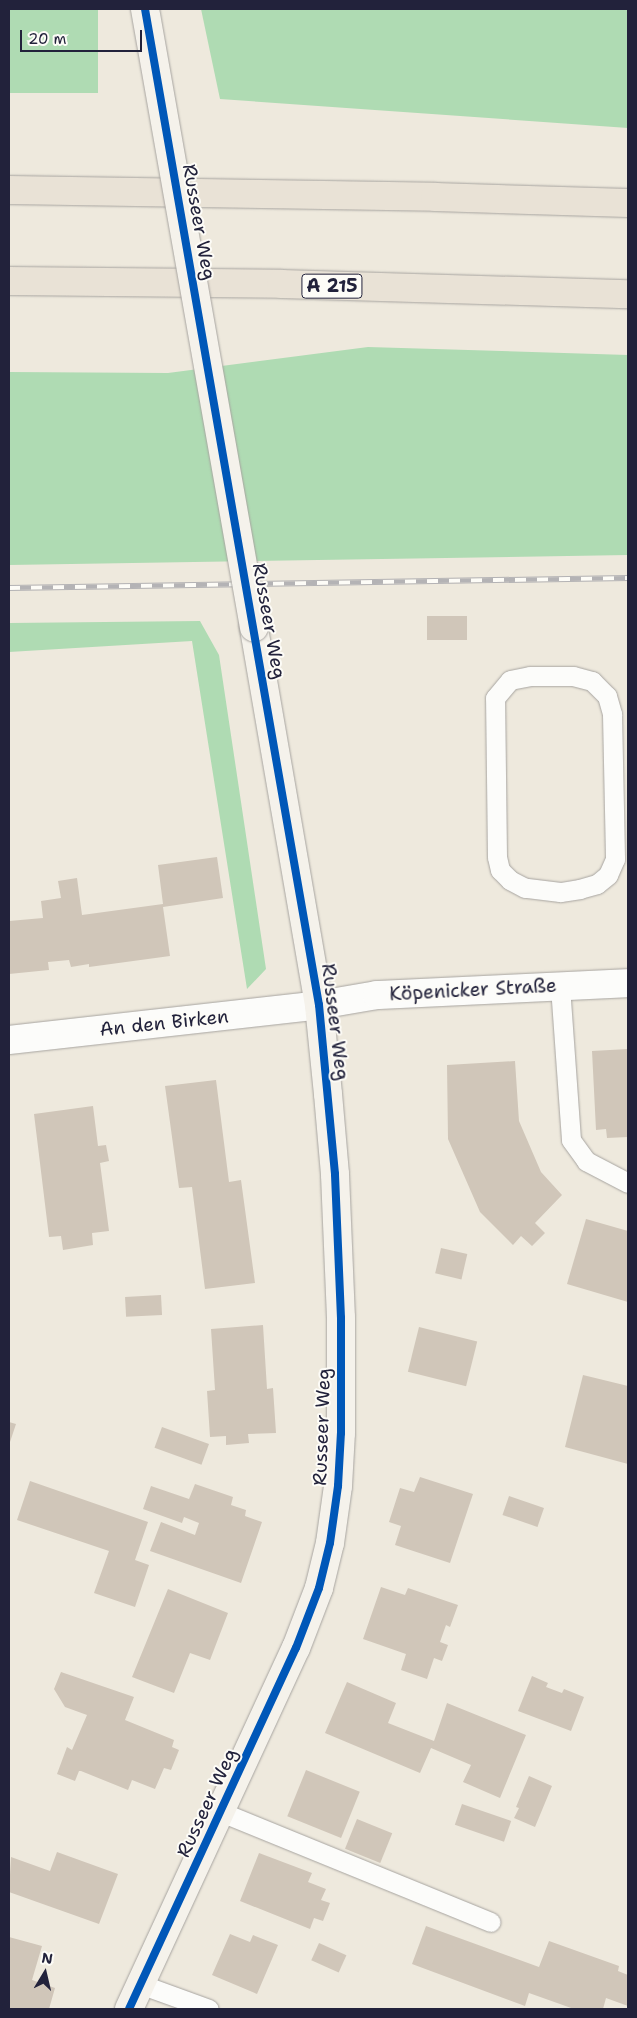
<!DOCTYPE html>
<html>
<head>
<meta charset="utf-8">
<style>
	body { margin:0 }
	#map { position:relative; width:637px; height:2018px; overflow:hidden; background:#eee9dd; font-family:"Shantell Sans",sans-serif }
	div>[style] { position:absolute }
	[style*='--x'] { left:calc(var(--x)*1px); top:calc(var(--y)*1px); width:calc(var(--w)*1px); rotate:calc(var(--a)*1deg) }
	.green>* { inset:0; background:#afdbb3; transform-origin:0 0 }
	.building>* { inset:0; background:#d0c6b9; transform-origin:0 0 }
	.roads { filter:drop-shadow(0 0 1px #a7a4a0) drop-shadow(0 0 1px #a7a4a0) }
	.lane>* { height:19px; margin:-9.5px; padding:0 9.5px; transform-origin:9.5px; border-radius:9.5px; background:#fcfcfa }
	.street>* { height:28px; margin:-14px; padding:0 14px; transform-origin:14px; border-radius:14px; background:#fcfcfa }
	.secondary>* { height:28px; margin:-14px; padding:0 14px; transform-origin:14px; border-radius:14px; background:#f5f2eb }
	.highway>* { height:28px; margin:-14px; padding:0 14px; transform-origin:14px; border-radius:14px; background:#e9e2d6 }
	.rail>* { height:5.5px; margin-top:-2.75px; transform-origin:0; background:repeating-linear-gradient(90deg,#fdfcf7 0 11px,#b4b3b5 0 22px); box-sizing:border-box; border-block:1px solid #b4b3b5 }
	.bridges { filter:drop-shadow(0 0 1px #a7a4a0) drop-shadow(0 0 1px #a7a4a0) }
	.secondary-bridge>* { height:28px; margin:-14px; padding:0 14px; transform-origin:14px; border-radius:14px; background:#f5f2eb }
	.cycleway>* { height:8px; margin:-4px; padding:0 4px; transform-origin:4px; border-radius:4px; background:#0057b8 }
	span { translate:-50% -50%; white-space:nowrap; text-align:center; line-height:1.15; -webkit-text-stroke:4px #fdfcf7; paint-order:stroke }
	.shield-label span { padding:1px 4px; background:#fdfcf7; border:1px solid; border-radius:4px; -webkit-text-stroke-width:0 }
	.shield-label { font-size:18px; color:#22223b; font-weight:700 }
	.street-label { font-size:19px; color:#22223b }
	.frame { position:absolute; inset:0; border:10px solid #22223b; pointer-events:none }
	.north { position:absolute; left:20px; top:1948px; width:50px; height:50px; -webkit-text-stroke:4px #fdfcf7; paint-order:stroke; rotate:9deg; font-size:14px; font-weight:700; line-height:20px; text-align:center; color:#22223b }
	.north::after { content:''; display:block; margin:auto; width:18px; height:22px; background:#22223b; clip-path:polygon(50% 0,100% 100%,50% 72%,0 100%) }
	.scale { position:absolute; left:20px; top:30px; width:122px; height:22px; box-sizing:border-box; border:2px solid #22223b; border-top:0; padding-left:6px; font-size:15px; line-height:18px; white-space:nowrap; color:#22223b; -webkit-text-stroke:4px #fdfcf7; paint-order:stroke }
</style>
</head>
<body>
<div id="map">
	<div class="green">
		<i style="left:9px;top:9px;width:89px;height:84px"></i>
		<i style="clip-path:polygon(201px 9px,628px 9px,628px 128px,220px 99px)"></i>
		<i style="clip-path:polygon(368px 347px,628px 355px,628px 555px,9px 565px,9px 372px,168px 373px)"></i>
		<i style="clip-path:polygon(200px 621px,219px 655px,266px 969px,247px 989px,192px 641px,9px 652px,9px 623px)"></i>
	</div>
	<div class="building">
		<i style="left:427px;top:616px;width:40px;height:24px"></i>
		<i style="clip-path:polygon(217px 857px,223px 898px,163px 907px,170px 956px,89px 967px,89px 964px,71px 967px,69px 960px,48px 962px,49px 970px,9px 974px,9px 921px,43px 918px,41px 901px,61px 898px,58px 881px,77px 878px,82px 915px,163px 904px,158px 865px)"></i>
		<i style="clip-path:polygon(628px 1049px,628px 1137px,607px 1138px,606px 1129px,596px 1130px,592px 1051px)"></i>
		<i style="clip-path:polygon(515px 1061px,519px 1121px,541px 1172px,562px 1195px,535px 1223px,545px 1233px,532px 1246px,521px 1236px,513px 1245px,480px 1212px,448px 1139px,447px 1065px)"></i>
		<i style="clip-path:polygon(216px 1080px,229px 1182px,241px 1180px,255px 1283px,205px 1289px,192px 1187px,179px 1188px,165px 1086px)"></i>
		<i style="clip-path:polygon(93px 1106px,98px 1146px,106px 1145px,109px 1161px,100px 1163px,109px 1231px,92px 1233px,93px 1245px,63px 1250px,61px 1236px,49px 1237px,34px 1114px)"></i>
		<i style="clip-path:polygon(586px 1219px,628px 1231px,628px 1302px,567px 1284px)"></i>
		<i style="left:441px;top:1248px;width:27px;height:26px;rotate:13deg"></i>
		<i style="left:161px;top:1295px;width:20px;height:36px;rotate:87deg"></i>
		<i style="clip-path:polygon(263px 1325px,267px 1389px,273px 1388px,276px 1433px,248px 1434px,249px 1443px,226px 1445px,226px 1436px,210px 1437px,207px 1391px,215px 1390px,211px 1329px)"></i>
		<i style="left:419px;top:1327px;width:60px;height:46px;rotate:14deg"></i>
		<i style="clip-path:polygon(583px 1375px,628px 1386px,628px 1464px,565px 1447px)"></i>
		<i style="clip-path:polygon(9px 1422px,16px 1424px,9px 1445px)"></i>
		<i style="left:162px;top:1427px;width:50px;height:22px;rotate:20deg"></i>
		<i style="clip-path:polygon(420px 1477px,473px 1494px,450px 1563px,395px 1545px,401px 1526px,389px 1522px,400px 1488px,414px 1492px)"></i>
		<i style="clip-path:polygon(30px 1481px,148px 1522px,135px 1560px,149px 1565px,135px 1607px,94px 1593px,109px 1551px,17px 1520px)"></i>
		<i style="clip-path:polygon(195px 1484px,233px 1497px,231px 1505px,246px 1510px,245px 1516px,262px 1522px,241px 1583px,150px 1551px,161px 1522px,195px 1535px,199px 1523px,184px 1517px,182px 1523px,143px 1509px,151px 1486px,189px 1499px)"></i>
		<i style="left:509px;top:1496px;width:37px;height:20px;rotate:19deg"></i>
		<i style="clip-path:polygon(381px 1587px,405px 1595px,408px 1588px,458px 1605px,450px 1627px,446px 1625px,440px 1642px,448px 1645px,442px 1661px,434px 1658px,427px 1679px,401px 1670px,406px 1654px,363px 1639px)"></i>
		<i style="clip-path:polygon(168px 1589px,228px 1613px,210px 1660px,190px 1653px,174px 1693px,132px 1677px)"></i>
		<i style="clip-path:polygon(61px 1672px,134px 1697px,125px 1720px,174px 1740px,172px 1747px,179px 1750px,171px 1770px,164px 1768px,155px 1789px,132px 1780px,128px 1790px,81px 1771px,79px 1771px,75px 1781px,57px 1774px,67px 1747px,72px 1750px,87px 1715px,65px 1707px,54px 1689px)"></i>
		<i style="clip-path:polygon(532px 1676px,548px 1683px,546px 1687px,562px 1693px,564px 1689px,584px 1697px,571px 1731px,518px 1711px)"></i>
		<i style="clip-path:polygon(347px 1682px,396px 1703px,388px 1723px,434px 1741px,447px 1703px,526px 1735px,500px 1798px,463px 1782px,471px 1765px,431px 1748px,420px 1773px,325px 1733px)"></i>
		<i style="left:306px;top:1770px;width:58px;height:50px;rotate:22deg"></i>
		<i style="clip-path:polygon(529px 1776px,552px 1786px,535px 1827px,514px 1818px,519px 1808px,516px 1807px)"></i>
		<i style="left:462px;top:1804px;width:52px;height:22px;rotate:19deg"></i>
		<i style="left:357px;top:1819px;width:38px;height:32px;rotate:22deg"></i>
		<i style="clip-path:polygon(57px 1852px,118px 1874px,99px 1924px,9px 1892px,11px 1857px,50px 1871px)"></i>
		<i style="clip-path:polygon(259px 1853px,312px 1873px,308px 1882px,326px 1889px,321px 1900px,330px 1903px,323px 1921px,314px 1918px,310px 1929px,240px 1901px)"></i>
		<i style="clip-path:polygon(426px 1926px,539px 1967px,549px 1941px,619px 1966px,618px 1971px,628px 1975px,628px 2006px,606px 1998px,603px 2009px,574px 2009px,529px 1993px,525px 2006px,412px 1964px)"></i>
		<i style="clip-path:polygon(230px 1934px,250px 1942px,253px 1935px,278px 1945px,257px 1994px,212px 1975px)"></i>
		<i style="clip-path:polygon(9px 1937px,42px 1946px,32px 1980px,55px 1988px,49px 2009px,9px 2009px)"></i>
		<i style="left:319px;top:1943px;width:30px;height:19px;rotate:24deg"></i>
	</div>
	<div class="roads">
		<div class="lane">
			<i style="--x:530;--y:676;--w:43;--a:0"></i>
			<i style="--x:573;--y:676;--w:20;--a:15"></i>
			<i style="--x:592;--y:681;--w:21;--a:45"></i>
			<i style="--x:607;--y:696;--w:19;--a:74"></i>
			<i style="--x:612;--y:714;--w:145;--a:88.8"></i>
			<i style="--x:615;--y:859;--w:17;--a:114"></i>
			<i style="--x:608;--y:875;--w:14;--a:141"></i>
			<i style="--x:597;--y:884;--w:18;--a:164"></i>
			<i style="--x:580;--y:889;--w:20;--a:171"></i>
			<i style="--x:560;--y:892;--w:35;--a:-173"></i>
			<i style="--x:525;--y:888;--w:17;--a:-152"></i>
			<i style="--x:510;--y:880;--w:14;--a:-135"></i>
			<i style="--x:500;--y:870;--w:13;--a:-103"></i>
			<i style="--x:497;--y:857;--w:159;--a:-90.7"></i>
			<i style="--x:495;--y:698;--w:23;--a:-50"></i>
			<i style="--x:510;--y:680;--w:20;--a:-11"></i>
			<i style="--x:560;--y:986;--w:154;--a:85.9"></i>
			<i style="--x:571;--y:1140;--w:26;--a:54"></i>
			<i style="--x:586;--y:1161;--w:47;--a:27.6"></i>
			<i style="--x:221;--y:1812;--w:291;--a:22.2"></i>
			<i style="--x:140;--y:1984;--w:73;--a:19.9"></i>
		</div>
		<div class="street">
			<i style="--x:9;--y:1040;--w:312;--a:-6.4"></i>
			<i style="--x:319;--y:1005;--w:59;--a:-9.8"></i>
			<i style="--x:377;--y:995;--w:251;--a:-2.7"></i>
		</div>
		<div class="secondary">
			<i style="--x:129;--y:2009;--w:398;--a:-65.2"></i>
			<i style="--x:296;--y:1648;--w:64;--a:-69"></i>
			<i style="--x:319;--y:1588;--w:46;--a:-76.3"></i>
			<i style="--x:330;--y:1543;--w:58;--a:-82"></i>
			<i style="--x:338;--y:1486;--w:53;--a:-86.8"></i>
			<i style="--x:341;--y:1433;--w:115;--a:-90"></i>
			<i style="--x:341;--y:1318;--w:144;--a:-92.4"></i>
			<i style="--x:335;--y:1174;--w:80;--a:-95"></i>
			<i style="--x:328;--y:1094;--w:89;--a:-95.8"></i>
			<i style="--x:319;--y:1005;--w:384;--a:-99.8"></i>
		</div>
		<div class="highway">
			<i style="--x:9;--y:190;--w:426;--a:0.9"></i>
			<i style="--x:435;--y:197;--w:193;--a:1.8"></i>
			<i style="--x:9;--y:281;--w:272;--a:0.6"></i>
			<i style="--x:281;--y:284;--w:347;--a:1.7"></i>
		</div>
	</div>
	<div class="rail">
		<i style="--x:9;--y:588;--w:619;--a:-0.93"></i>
	</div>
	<div class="bridges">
		<div class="secondary-bridge">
			<i style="--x:145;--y:9;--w:628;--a:80"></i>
		</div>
	</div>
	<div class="cycleway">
		<i style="--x:129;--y:2009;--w:398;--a:-65.2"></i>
		<i style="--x:296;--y:1648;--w:64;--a:-69"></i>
		<i style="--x:319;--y:1588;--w:46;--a:-76.3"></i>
		<i style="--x:330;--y:1543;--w:58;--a:-82"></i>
		<i style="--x:338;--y:1486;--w:53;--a:-86.8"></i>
		<i style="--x:341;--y:1433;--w:115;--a:-90"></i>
		<i style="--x:341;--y:1318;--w:144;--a:-92.4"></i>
		<i style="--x:335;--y:1174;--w:170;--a:-95.4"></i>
		<i style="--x:319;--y:1005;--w:1011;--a:-99.91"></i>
	</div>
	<div class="shield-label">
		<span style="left:332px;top:286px">A 215</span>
	</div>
	<div class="street-label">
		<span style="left:199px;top:222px;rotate:80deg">Russeer Weg</span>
		<span style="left:269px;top:621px;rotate:80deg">Russeer Weg</span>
		<span style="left:473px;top:990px;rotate:-3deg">Köpenicker Straße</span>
		<span style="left:335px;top:1022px;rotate:83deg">Russeer Weg</span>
		<span style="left:164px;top:1023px;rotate:-6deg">An den Birken</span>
		<span style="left:322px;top:1427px;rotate:-88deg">Russeer Weg</span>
		<span style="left:207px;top:1803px;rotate:-65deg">Russeer Weg</span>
	</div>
	<div class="frame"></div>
	<div class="north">N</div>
	<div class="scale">20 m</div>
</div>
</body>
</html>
